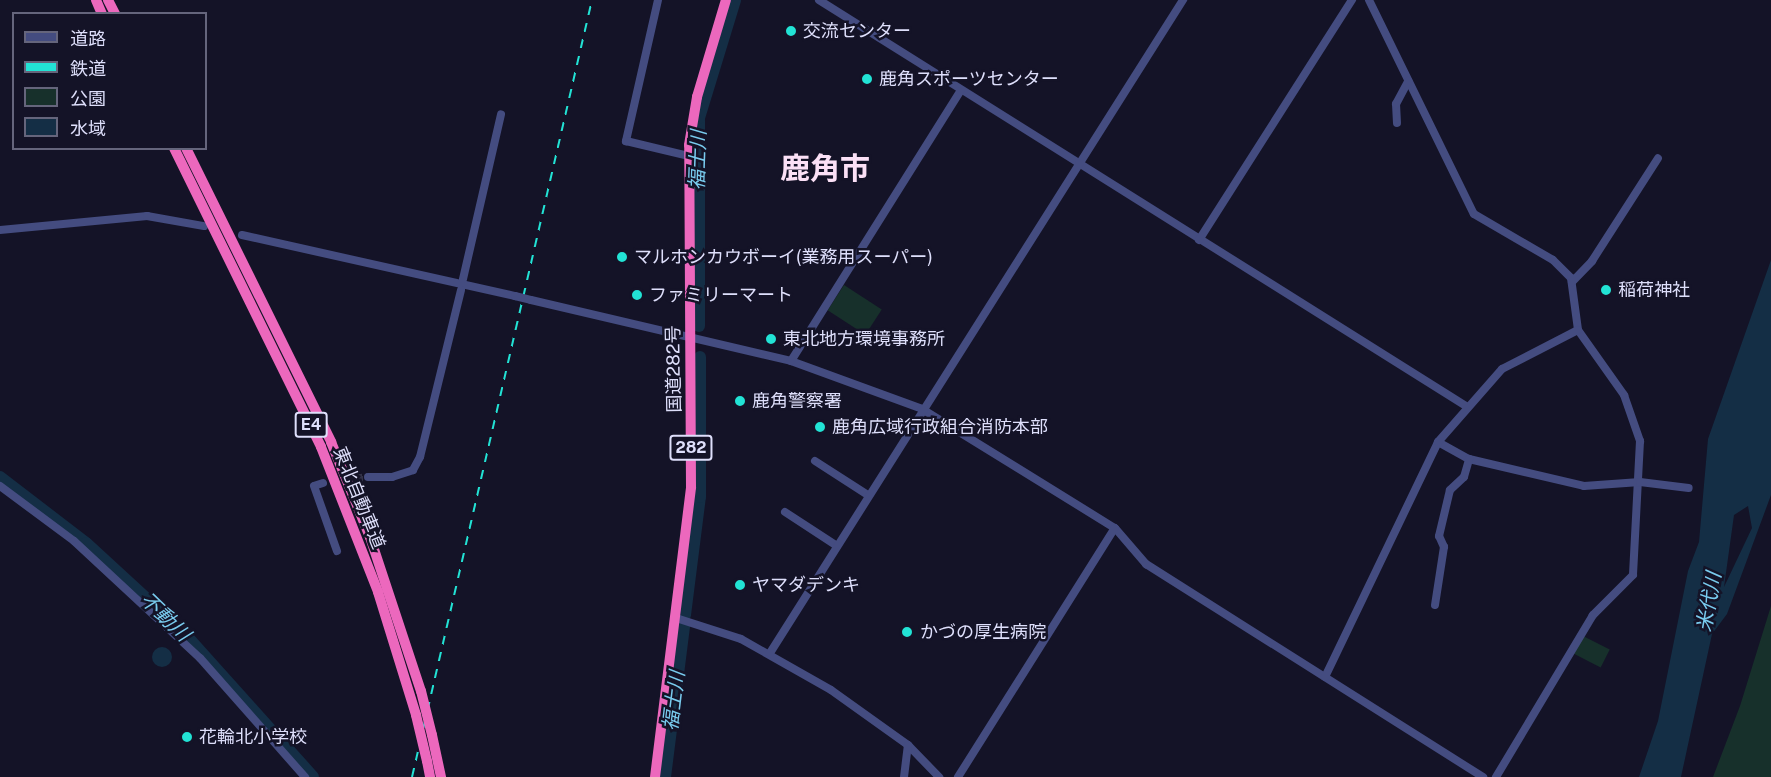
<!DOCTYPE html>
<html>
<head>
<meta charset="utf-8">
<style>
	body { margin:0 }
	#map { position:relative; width:1771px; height:777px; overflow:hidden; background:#141327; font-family:"Public Sans","Noto Sans JP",sans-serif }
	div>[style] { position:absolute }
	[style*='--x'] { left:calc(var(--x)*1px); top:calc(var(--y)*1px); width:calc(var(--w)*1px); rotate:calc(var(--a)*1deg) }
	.green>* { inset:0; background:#17302b; transform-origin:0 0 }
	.water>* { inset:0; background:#142e45 }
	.round { border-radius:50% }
	.river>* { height:12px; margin:-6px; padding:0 6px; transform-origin:6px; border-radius:6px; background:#142e45 }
	.minor-tunnel>* { height:8px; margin-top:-4px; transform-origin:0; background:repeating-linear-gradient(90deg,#323247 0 8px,transparent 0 12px) }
	.minor>* { height:8px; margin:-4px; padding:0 4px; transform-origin:4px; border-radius:4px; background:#444c80 }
	.highway>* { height:10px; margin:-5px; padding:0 5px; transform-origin:5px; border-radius:5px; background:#ec68bd }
	.rail>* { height:2px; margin-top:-1px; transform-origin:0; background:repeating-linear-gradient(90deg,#22e3d5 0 9px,transparent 0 17px) }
	.minor-bridge>* { height:8px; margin:-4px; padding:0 4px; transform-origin:4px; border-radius:4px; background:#444c80 }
	.highway-bridge>* { height:10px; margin:-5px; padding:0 5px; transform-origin:5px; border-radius:5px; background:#ec68bd }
	.dots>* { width:16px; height:16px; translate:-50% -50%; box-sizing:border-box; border:3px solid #141327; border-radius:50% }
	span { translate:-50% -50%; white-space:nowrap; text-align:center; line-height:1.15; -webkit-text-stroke:5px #141327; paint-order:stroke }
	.shield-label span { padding:2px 4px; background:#141327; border:2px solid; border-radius:4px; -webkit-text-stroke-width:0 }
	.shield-label { font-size:16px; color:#dedffb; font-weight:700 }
	.poi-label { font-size:18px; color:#dedffb }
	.left { translate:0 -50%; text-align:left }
	.street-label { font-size:18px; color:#dedffb }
	.water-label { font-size:20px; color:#79cbee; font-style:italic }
	.town-label { font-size:30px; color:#fbe0f6; font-weight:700 }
	.legend { position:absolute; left:12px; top:12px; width:195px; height:138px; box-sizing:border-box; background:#141327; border:2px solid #65657c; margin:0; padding:8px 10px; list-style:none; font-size:18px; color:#dedffb }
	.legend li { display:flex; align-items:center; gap:12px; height:30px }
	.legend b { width:30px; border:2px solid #65657c }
</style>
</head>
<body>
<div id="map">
	<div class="green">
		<i style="left:844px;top:285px;width:45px;height:30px;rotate:33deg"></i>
		<i style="clip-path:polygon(1771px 606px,1771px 777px,1713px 777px,1740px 706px)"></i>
		<i style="left:1583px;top:636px;width:30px;height:20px;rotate:27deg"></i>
	</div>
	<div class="water">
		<i style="clip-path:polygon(evenodd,1771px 260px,1771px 495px,1727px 614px,1712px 634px,1681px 777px,1639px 777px,1658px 721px,1688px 571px,1699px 542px,1708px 439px,1771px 260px,1748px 506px,1752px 528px,1724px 587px,1734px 515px,1748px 506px)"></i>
		<i class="round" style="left:152px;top:647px;width:20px;height:20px"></i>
	</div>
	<div class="river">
		<i style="--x:699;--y:326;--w:208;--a:-90"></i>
		<i style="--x:699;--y:118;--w:123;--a:-73"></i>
		<i style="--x:0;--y:477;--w:108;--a:37.5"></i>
		<i style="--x:86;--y:543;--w:133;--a:42.6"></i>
		<i style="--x:184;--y:633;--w:193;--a:48.1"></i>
		<i style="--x:685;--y:615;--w:119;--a:-82.8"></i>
		<i style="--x:700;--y:497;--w:140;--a:-90"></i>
		<i style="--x:665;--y:777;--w:152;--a:-82.8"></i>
	</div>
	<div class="minor-tunnel">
		<i style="--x:331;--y:482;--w:37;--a:-8"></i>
	</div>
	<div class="minor">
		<i style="--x:658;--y:0;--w:145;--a:102.8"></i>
		<i style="--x:626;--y:141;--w:65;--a:13.4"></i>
		<i style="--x:819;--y:0;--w:764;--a:32.11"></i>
		<i style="--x:1369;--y:0;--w:238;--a:63.9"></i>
		<i style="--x:1474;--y:214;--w:91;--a:30.2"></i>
		<i style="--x:1553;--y:260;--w:25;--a:45"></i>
		<i style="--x:1571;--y:278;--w:52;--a:82.3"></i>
		<i style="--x:1578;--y:330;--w:80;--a:54.7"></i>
		<i style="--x:1624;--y:395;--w:49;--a:70.8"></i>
		<i style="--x:1640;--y:441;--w:134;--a:93"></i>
		<i style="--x:1633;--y:575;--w:57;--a:135"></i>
		<i style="--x:1593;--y:615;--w:189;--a:120.9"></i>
		<i style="--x:1397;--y:123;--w:19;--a:-93"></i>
		<i style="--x:1396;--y:104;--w:26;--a:-62"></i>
		<i style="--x:0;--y:230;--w:148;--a:-5.4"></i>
		<i style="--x:147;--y:216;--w:58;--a:10"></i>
		<i style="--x:242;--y:235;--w:280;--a:12.6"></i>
		<i style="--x:1199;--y:240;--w:285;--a:-57.5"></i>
		<i style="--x:463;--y:279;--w:169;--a:-77"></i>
		<i style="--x:1572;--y:282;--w:29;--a:-46"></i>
		<i style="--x:1592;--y:261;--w:122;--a:-57.3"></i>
		<i style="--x:531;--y:300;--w:267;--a:13.2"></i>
		<i style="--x:791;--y:361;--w:140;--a:20.1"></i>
		<i style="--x:922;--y:409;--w:227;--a:31.7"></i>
		<i style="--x:1115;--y:528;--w:48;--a:49.3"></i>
		<i style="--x:1146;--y:564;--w:399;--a:32.3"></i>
		<i style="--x:791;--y:361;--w:318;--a:-57.9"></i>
		<i style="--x:1438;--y:442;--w:35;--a:29"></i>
		<i style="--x:1469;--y:459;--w:118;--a:13.2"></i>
		<i style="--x:1584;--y:486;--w:56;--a:-4.1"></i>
		<i style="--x:1640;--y:482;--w:49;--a:7"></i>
		<i style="--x:815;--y:461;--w:63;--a:32.7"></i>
		<i style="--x:368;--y:477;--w:24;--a:0"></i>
		<i style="--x:392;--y:477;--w:22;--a:-18"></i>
		<i style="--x:413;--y:470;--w:15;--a:-62"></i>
		<i style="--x:420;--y:457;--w:172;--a:-76.2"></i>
		<i style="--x:323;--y:483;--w:9;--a:162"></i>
		<i style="--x:314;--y:486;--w:69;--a:70.5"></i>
		<i style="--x:0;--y:486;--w:92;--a:36.6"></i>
		<i style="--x:74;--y:541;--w:172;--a:42.9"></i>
		<i style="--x:200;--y:658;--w:159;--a:48.6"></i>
		<i style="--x:785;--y:512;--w:62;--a:33.2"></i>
		<i style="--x:1435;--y:605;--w:59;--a:-81.2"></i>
		<i style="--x:1444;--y:547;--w:12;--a:-114"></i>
		<i style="--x:1439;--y:536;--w:47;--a:-76.6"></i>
		<i style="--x:1450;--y:490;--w:19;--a:-43"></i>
		<i style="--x:1464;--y:477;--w:19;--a:-74"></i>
		<i style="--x:676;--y:618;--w:68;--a:17.9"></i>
		<i style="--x:741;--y:639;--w:103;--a:29.5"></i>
		<i style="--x:831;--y:690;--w:95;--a:35.5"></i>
		<i style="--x:908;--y:745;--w:45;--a:45.9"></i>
		<i style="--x:770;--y:653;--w:773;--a:-57.69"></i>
		<i style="--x:1325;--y:677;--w:261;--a:-64.3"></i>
		<i style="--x:1438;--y:442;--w:97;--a:-48.8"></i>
		<i style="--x:1502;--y:369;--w:85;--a:-27.2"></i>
		<i style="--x:904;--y:777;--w:32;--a:-83"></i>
		<i style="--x:958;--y:777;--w:294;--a:-57.8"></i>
	</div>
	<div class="highway">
		<i style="--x:96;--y:0;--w:15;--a:67"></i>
		<i style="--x:108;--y:0;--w:16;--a:63"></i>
		<i style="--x:174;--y:148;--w:333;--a:63.8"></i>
		<i style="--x:321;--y:447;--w:156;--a:68.5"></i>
		<i style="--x:378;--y:592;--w:129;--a:72.8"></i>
		<i style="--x:186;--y:148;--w:328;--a:63.7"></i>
		<i style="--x:331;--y:442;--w:103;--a:67.7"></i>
		<i style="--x:370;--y:537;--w:162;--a:71.7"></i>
		<i style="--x:432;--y:735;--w:43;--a:77.9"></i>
		<i style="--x:427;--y:761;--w:16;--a:79"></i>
		<i style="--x:655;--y:777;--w:292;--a:-82.9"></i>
		<i style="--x:691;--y:487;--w:342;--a:-90.3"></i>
		<i style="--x:689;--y:145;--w:49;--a:-80.5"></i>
		<i style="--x:697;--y:97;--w:101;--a:-73.4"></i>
	</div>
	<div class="rail">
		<i style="--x:412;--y:777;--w:798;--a:-76.96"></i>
	</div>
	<div class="minor-bridge">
		<i style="--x:515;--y:296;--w:16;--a:14"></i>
	</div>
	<div class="highway-bridge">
		<i style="--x:421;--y:691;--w:45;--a:76"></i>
		<i style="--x:416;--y:715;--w:47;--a:76.6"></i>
	</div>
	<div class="dots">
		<i style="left:791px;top:31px;background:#22e3d5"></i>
		<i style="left:867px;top:79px;background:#22e3d5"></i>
		<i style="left:622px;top:257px;background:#22e3d5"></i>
		<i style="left:1606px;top:290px;background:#22e3d5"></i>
		<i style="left:637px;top:295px;background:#22e3d5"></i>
		<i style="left:771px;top:339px;background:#22e3d5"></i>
		<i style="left:740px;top:401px;background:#22e3d5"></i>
		<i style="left:820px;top:427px;background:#22e3d5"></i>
		<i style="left:740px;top:585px;background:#22e3d5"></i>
		<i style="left:907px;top:632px;background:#22e3d5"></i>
		<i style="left:187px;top:737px;background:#22e3d5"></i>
	</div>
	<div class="shield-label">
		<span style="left:311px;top:425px">E4</span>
		<span style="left:691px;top:448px">282</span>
	</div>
	<div class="poi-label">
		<span class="left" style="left:803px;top:31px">交流センター</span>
		<span class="left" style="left:879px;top:79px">鹿角スポーツセンター</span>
		<span class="left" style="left:634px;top:257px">マルホンカウボーイ(業務用スーパー)</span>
		<span class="left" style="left:1618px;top:290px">稲荷神社</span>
		<span class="left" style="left:649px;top:295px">ファミリーマート</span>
		<span class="left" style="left:783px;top:339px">東北地方環境事務所</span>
		<span class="left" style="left:752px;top:401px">鹿角警察署</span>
		<span class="left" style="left:832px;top:427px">鹿角広域行政組合消防本部</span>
		<span class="left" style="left:752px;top:585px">ヤマダデンキ</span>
		<span class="left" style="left:920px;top:632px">かづの厚生病院</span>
		<span class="left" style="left:199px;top:737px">花輪北小学校</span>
	</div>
	<div class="street-label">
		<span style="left:674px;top:369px;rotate:-91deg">国道282号</span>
		<span style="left:359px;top:498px;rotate:68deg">東北自動車道</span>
	</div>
	<div class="water-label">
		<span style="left:698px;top:160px;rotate:-88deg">福士川</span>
		<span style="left:1709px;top:602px;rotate:-80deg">米代川</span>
		<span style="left:165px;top:617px;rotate:44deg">不動川</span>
		<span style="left:674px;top:701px;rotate:-83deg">福士川</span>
	</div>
	<div class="town-label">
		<span style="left:825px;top:168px">鹿角市</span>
	</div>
	<ul class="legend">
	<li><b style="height:8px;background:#444c80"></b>道路</li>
	<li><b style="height:8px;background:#22e3d5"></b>鉄道</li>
	<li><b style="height:16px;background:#17302b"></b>公園</li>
	<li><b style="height:16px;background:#142e45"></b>水域</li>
	</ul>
</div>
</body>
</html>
